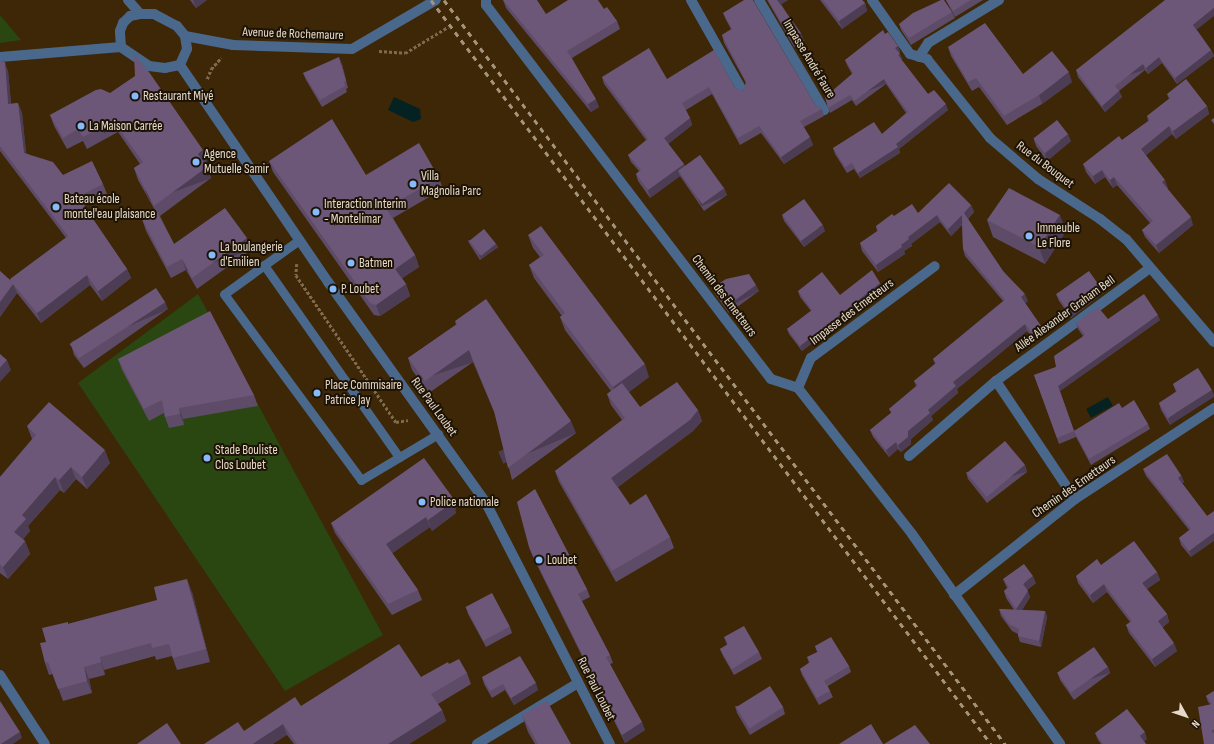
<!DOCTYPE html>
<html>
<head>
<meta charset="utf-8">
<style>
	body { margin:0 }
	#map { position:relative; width:1214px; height:744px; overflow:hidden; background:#3d2706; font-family:"Sofia Sans Condensed",sans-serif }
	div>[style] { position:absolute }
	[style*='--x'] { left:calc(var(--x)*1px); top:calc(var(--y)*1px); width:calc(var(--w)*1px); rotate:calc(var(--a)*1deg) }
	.green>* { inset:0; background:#2a4611 }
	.water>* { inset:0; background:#042221; transform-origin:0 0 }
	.path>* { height:2.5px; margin-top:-1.25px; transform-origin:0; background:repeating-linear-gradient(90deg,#7d6a4f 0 3px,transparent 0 5px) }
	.service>* { height:9px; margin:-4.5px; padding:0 4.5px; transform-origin:4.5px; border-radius:4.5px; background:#4a688b }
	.minor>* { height:10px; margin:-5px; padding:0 5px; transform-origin:5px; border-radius:5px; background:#4a688b }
	.tertiary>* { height:10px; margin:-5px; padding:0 5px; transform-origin:5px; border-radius:5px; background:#4a688b }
	.rail>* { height:3px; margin-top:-1.5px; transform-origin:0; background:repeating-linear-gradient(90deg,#a5947c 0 5px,transparent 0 10px) }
	.wall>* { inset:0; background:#5d4b67 }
	.shaded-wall>* { inset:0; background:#4c3d54; transform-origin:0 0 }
	.building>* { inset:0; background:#6c5778; transform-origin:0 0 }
	.dots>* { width:11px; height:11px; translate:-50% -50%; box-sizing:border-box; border:2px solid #1c1306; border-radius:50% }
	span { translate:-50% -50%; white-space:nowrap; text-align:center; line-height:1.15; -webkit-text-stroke:4px #1c1306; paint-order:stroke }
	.street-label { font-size:13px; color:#e8dac8 }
	.poi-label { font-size:13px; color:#e8dac8 }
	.left { translate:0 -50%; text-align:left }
	.north { position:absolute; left:1166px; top:696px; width:40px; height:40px; -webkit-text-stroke:3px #1c1306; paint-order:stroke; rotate:130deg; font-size:11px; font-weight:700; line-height:16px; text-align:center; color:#e8dac8 }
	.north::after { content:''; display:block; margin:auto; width:14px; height:18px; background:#e8dac8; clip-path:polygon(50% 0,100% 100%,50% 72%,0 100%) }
</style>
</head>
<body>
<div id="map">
	<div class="green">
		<i style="clip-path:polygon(0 15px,21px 40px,0 43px)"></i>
		<i style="clip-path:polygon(198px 294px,383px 635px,285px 691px,78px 383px)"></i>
	</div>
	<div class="water">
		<i style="clip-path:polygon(394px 97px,420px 109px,421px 119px,413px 122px,388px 110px)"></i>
		<i style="left:1108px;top:397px;width:10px;height:25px;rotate:61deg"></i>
	</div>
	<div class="path">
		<i style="--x:379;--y:51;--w:26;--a:4"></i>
		<i style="--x:405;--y:53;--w:50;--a:-31.2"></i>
		<i style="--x:207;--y:79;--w:11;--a:-68"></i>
		<i style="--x:211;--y:69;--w:15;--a:-48"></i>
		<i style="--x:297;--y:264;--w:11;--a:95"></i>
		<i style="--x:296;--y:275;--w:178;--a:55.8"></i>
		<i style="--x:396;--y:422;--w:12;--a:-9"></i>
	</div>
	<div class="service">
		<i style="--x:299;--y:240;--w:92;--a:144.2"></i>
		<i style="--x:224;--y:294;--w:231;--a:53.6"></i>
		<i style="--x:361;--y:480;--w:90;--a:-30.9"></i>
		<i style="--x:264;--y:265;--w:235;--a:54.9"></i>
	</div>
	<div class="minor">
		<i style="--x:486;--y:0;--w:5;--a:90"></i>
		<i style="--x:486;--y:5;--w:470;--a:52.7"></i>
		<i style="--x:771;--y:379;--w:28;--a:18"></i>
		<i style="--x:798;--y:388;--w:185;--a:52"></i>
		<i style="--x:912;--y:534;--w:257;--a:54.8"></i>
		<i style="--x:691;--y:0;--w:106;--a:60.5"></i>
		<i style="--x:759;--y:0;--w:128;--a:59.4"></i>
		<i style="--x:872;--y:0;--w:66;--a:54.9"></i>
		<i style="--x:910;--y:54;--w:18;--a:16"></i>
		<i style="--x:927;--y:59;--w:101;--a:51.4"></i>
		<i style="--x:990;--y:138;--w:63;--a:40.5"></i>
		<i style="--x:1038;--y:179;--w:74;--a:32.8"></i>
		<i style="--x:1100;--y:219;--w:33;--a:38"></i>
		<i style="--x:1126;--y:239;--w:135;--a:49.5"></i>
		<i style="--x:919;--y:57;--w:17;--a:-57"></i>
		<i style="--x:928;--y:43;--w:83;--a:-31.2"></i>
		<i style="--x:996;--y:381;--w:142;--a:56.2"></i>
		<i style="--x:798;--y:388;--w:33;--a:-67"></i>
		<i style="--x:811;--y:358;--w:154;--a:-36.6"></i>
		<i style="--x:909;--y:456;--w:115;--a:-40.8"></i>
		<i style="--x:996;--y:381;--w:191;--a:-36.3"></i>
		<i style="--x:954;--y:595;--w:154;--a:-38.4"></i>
		<i style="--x:1075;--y:499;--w:166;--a:-33.2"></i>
		<i style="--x:0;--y:675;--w:82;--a:56.9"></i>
		<i style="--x:477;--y:744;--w:118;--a:-31.1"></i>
	</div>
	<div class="tertiary">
		<i style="--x:128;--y:0;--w:18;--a:49"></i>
		<i style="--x:140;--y:14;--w:14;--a:0"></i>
		<i style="--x:154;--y:14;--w:26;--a:28"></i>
		<i style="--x:177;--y:26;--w:13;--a:51"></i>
		<i style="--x:185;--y:36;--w:13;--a:81"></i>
		<i style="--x:187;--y:49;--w:17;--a:114"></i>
		<i style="--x:180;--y:65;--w:15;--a:169"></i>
		<i style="--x:165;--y:68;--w:16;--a:-173"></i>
		<i style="--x:149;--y:66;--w:34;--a:-146"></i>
		<i style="--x:121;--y:47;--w:16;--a:-94"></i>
		<i style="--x:120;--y:31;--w:9;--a:-69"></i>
		<i style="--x:123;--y:23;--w:10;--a:-45"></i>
		<i style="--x:130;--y:16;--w:10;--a:-11"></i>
		<i style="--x:185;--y:36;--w:49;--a:10.6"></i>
		<i style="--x:233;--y:45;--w:119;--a:1.9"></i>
		<i style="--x:352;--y:49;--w:97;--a:-30.3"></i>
		<i style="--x:0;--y:57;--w:121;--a:-4.7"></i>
		<i style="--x:180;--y:65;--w:263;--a:55.7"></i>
		<i style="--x:328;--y:282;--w:272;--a:54.4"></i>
		<i style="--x:486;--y:503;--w:271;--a:62.8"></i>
	</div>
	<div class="rail">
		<i style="--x:431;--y:0;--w:931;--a:53.03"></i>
		<i style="--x:444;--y:0;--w:932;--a:52.98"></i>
	</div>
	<div class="wall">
		<i style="clip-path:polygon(190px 0,207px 0,196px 8px)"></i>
		<i style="clip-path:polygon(503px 0,546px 14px,604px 9px,617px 21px,620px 29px,572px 58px,599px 107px,591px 112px,506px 8px)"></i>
		<i style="clip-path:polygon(767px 0,788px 0,781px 4px,804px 41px,794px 47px)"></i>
		<i style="clip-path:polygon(820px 0,862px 0,865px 3px,867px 11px,842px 29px)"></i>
		<i style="clip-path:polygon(946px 0,983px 0,955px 17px,949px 6px)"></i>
		<i style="clip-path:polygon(952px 12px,955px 18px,911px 45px,901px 30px,899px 24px)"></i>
		<i style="clip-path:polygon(723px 13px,816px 106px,822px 109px,824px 116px,804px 127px,813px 145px,784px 164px,761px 133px,740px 145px,712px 94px,686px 110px,690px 118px,692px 125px,668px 144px,685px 166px,724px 188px,727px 195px,704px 211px,680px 176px,650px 198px,638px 181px,636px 174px,639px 171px,631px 162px,628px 155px,646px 140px,604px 84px,602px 77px,667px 79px,735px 88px,743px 91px,746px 83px,724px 43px,722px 35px,731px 29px,726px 20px)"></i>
		<i style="clip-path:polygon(1197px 30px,1211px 50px,1214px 56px,1177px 84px,1162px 63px,1148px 74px,1145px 70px,1119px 91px,1122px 97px,1105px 112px,1078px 77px,1076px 70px)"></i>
		<i style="clip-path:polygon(885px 34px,898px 46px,900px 52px,899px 53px,902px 59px,901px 60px,928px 94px,948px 110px,899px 149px,900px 153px,860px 178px,854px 169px,847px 173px,835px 154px,833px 148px,882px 134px,906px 113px,886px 84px,856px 106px,852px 100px,830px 113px,828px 108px,852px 74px,847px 65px,845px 60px)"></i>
		<i style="clip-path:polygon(948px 47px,1023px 74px,1072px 82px,1042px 104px,1007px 125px,979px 87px,972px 91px,951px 56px)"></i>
		<i style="clip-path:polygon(0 62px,8px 71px,11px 104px,18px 103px,22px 113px,26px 153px,63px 175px,103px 184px,107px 194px,84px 206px,127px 269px,131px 278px,102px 301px,90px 285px,41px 323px,17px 293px,0 317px,0 271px,10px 280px,66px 238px,0 151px)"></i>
		<i style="clip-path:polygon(342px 64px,348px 88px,346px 89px,347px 92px,322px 107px,306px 80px,303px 73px)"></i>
		<i style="clip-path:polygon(96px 90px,207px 162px,205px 164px,207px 167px,211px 178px,160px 216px,174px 244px,251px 250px,197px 289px,186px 270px,171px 278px,146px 231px,142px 219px,156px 212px,138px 180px,134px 168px,140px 164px,118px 132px,87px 149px,83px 141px,67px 149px,54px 126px,50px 115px)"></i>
		<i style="clip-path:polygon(1167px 94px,1207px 106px,1209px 114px,1176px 139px,1172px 134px,1146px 155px,1167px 188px,1193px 225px,1159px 253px,1145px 237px,1142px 230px,1150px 223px,1117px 185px,1113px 188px,1105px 177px,1095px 184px,1086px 172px,1083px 164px,1122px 140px,1148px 121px,1147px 116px,1169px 99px)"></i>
		<i style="clip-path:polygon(1034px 140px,1071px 141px,1047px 161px,1036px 146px)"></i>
		<i style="clip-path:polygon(269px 161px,366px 175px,439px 178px,443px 189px,393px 218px,415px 255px,419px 267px,402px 278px,406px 284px,410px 296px,380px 316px,374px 315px,273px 172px)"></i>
		<i style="clip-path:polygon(971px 205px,974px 212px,968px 219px,1003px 271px,1028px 301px,1025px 303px,1041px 326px,1044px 333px,1035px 340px,1027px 331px,957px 389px,958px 393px,931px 416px,933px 420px,911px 439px,911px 444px,901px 452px,898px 449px,889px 457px,873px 437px,870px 430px,891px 413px,889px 409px,916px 386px,914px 381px,935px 364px,933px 359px,1003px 301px,965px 256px,963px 249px,962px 225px,951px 236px,940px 222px,911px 244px,912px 246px,904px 251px,905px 254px,878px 272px,862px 251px,860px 243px,877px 231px,876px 226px,918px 213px)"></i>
		<i style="clip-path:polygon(782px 215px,825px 231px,804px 247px,784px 221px)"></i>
		<i style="clip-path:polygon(987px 220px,1066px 231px,1045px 264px,993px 237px)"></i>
		<i style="clip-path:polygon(528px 235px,649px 377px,629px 392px,640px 407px,698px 410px,702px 421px,693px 431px,618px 487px,630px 505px,670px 537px,674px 548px,616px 582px,559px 482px,555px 471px,622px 420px,611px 405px,607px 394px,611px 391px,565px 330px,560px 317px,562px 316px,534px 278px,529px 265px,540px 257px,533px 248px)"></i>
		<i style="clip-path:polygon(468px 240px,496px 244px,498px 247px,480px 260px,469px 243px)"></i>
		<i style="clip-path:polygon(880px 283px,882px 289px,802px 351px,789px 334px,787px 329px,811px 311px,800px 297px,798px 291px,840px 295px)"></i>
		<i style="clip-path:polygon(712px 288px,759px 291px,729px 313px,715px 294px)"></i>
		<i style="clip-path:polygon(1103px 293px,1071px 318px,1059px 301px,1056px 294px)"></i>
		<i style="clip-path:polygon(168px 309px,84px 368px,74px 355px,72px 348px)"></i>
		<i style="clip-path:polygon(1108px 319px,1160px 320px,1060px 391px,1074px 431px,1122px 408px,1148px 424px,1150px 429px,1091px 465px,1076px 437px,1059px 444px,1034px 375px,1056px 367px,1083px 336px,1078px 329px,1076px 323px)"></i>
		<i style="clip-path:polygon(455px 321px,576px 433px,512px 480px,495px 414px,473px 362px,429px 393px,412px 370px,408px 358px,456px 325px)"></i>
		<i style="clip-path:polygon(118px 359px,254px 395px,258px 406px,183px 419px,184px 425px,169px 428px,165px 417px,164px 413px,149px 421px,122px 370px)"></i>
		<i style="clip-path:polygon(1198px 368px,1170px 425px,1161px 410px,1159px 403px,1176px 392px,1173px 384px)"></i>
		<i style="clip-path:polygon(27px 426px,110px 463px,87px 489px,76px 479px,64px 493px,60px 490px,28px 526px,30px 531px,23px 539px,25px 541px,30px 554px,8px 579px,0 573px,0 477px,32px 439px)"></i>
		<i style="clip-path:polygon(1025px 465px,1027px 472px,987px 503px,968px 479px,966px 472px)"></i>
		<i style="clip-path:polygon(1143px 469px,1181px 475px,1184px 482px,1182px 483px,1207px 516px,1191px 557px,1181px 545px,1179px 538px,1189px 530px,1146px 476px)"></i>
		<i style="clip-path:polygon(453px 498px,456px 509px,455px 510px,456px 513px,432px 531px,430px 527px,392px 553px,418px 590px,422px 600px,392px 615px,335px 533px,331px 523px)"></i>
		<i style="clip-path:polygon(529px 547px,587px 589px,590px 597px,582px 601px,610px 655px,613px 663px,610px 664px,645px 730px,625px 743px,532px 555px)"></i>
		<i style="clip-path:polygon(1101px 565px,1157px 572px,1160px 580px,1147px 589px,1167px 614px,1169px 622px,1162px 628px,1177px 651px,1155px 667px,1129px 633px,1126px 625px,1130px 622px,1107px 592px,1093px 603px,1078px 583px,1076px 576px)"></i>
		<i style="clip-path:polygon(1003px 579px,1036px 583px,1027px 590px,1030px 597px,1022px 610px,1045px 611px,1047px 617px,1041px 647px,1020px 642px,1018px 636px,1018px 634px,1012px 631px,1001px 616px,999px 609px,1014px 610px,1006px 598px,1004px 591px,1007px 588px,1006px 586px)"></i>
		<i style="clip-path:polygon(192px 592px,210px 662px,177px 670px,172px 656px,156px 660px,155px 656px,104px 670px,105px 675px,89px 679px,92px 693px,63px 701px,53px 674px,49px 675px,45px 663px,68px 624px)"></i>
		<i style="clip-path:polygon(466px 607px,510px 627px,512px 633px,486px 647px,468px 614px)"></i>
		<i style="clip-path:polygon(724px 637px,759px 652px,762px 659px,734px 675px,723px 656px,720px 649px,727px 645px)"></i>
		<i style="clip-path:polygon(815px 646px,849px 666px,851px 672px,828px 686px,830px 691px,833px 697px,819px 705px,802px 675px,800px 669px,809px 663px,807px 657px,817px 652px)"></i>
		<i style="clip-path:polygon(449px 664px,467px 673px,471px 684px,438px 704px,442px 710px,446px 721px,409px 744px,294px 744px,287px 735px,244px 731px,301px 706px,421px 677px)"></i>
		<i style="clip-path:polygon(1108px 667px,1110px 673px,1074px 700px,1060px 680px,1058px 674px)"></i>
		<i style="clip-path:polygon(482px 677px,538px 690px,514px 705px,505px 690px,492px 698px,484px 684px)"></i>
		<i style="clip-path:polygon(1214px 691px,1214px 744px,1210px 704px,1208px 702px,1206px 696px)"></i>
		<i style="clip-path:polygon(735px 706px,783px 707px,785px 714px,750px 735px,737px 713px)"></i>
		<i style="clip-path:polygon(522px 715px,571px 744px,535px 744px,528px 732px)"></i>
		<i style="clip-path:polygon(1095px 733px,1147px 739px,1144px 741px,1146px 744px,1101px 744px,1098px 740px)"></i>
	</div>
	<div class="shaded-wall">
		<i style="clip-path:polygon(193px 0,207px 0,196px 8px)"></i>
		<i style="clip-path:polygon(777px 0,788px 0,779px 6px)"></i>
		<i style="clip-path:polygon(865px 3px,867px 11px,842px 29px,839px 21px)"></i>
		<i style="clip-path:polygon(1214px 8px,1214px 16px,1195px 31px,1193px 25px)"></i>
		<i style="clip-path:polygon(801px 33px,804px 41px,794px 47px,791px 39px)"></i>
		<i style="clip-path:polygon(898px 46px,900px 52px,897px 53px,895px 48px)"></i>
		<i style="clip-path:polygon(1211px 50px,1214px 56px,1177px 84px,1175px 78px)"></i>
		<i style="clip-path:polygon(900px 54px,902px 59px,900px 61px,898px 55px)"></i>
		<i style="clip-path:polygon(339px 57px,342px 64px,348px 88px,346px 81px)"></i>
		<i style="clip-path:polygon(1159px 57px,1162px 63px,1148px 74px,1146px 68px)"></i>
		<i style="clip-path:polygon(5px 62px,8px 71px,12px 113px,8px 104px)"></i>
		<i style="left:1143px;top:64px;width:6px;height:36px;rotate:72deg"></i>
		<i style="clip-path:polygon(1069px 72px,1072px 82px,1042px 104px,1039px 95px)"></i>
		<i style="left:884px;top:79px;width:5px;height:37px;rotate:68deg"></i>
		<i style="clip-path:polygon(1119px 91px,1122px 97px,1105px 112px,1102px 106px)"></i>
		<i style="clip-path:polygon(596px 99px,599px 107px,591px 112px,588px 104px)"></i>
		<i style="clip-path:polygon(18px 103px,22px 113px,27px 162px,24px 153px)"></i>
		<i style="clip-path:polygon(946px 104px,948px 110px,899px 149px,900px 153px,860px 178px,858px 173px,896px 144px)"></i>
		<i style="clip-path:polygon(1207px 106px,1209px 114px,1176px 139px,1173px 131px)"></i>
		<i style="clip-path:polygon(690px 118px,692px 125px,667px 145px,664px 138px)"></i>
		<i style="clip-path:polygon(1169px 126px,1172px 134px,1144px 157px,1141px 149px)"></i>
		<i style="clip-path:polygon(1068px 134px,1071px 141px,1047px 161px,1045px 154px)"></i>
		<i style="clip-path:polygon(810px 137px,813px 145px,784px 164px,781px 157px)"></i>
		<i style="clip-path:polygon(203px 150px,207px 162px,202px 165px,198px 154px)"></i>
		<i style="clip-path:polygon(684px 164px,687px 171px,678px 171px,680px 176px,650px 198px,648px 190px)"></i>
		<i style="left:207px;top:167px;width:12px;height:66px;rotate:70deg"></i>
		<i style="clip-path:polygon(1102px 170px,1105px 177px,1095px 184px,1093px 176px)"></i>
		<i style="clip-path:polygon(1114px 177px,1117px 185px,1113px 188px,1110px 180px)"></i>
		<i style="clip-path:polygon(1165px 180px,1168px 188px,1165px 190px,1162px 182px)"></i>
		<i style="left:724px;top:188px;width:8px;height:28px;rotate:67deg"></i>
		<i style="clip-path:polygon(971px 205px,974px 212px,966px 220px,964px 213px)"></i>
		<i style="clip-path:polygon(937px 215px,940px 222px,911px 244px,912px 246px,904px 251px,905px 254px,878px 272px,876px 265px,908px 237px)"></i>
		<i style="clip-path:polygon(962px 215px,964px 222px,951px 236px,948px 229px)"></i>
		<i style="clip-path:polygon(1060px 215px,1066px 231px,1045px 264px,1039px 247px)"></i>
		<i style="clip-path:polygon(1191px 217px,1193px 225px,1159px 253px,1156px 245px)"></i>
		<i style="clip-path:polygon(823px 225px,825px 231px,804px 247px,801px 241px)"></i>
		<i style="left:247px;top:238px;width:13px;height:68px;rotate:72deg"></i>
		<i style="left:496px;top:244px;width:4px;height:21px;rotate:56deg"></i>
		<i style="clip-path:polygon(415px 255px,419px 267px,400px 280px,395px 269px)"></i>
		<i style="clip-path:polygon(127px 269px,131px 278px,102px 301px,98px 291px)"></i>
		<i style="clip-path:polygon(87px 275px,90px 285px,41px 323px,37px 313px)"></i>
		<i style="clip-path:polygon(880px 283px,882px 289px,802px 351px,800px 346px)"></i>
		<i style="clip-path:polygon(13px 284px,17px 293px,0 317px,0 302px)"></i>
		<i style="clip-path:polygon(406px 284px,410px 296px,380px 316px,376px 305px)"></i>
		<i style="left:756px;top:285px;width:7px;height:36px;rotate:63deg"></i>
		<i style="clip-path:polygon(1100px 287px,1103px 293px,1071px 318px,1068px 311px)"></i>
		<i style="clip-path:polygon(1025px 294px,1028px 301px,1024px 304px,1021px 297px)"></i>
		<i style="left:165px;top:302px;width:8px;height:102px;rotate:67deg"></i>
		<i style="clip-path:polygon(1158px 315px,1160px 320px,1060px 391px,1076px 437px,1058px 386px)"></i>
		<i style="clip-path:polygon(1025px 324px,1027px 331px,957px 389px,958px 393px,931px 416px,933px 420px,911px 439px,911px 444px,901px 452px,898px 445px,908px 431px,953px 382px)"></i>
		<i style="clip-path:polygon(1041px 326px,1044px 333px,1035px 340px,1032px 333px)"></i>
		<i style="left:469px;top:350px;width:13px;height:54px;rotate:72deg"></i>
		<i style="clip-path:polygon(7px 360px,11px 370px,0 382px,0 368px)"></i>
		<i style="clip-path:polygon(645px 364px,649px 377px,618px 400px,613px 387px)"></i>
		<i style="clip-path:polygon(1212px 390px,1214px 395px,1214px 397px,1170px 425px,1168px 418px)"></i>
		<i style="clip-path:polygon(179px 408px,183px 419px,184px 425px,180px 414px)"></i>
		<i style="clip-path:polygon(698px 410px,702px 421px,693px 431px,615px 489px,611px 478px)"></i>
		<i style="left:571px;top:421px;width:13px;height:79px;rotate:67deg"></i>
		<i style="clip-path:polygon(896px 442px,898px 449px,889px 457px,886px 450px)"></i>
		<i style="clip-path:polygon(105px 450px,110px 463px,87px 489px,82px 477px)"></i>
		<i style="left:1025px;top:465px;width:7px;height:51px;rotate:74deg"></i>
		<i style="clip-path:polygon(71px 467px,76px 479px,64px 493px,59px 480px)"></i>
		<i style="clip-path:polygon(1181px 475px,1184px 482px,1180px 484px,1178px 478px)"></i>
		<i style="clip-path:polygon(55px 477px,60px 490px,28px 526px,30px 531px,19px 544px,14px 532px,22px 515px)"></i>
		<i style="clip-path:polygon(453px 498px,456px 509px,455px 510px,456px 513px,432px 531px,428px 520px)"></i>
		<i style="clip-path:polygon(426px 517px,430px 527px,390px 555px,386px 544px)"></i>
		<i style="clip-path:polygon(1214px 533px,1214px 541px,1191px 557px,1189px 551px)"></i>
		<i style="clip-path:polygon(25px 541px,30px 554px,8px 579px,3px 567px)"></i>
		<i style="clip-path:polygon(1157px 572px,1160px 580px,1145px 590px,1142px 583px)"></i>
		<i style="clip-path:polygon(1033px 576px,1036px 583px,1026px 590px,1023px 584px)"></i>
		<i style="clip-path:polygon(187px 579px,192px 592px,210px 662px,206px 649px)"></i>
		<i style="clip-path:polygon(1104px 584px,1107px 592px,1093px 603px,1090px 595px)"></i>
		<i style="clip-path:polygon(1028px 591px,1030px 597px,1019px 616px,1016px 609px)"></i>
		<i style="clip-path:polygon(1045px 611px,1047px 617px,1041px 647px,1039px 641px)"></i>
		<i style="clip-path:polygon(1167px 614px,1169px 622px,1160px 629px,1158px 621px)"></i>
		<i style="clip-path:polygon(1174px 643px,1177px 651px,1155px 667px,1152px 659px)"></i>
		<i style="clip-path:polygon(100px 657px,104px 670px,105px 675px,101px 662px)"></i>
		<i style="clip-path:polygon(84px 667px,89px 679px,92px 693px,87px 681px)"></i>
		<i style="left:1108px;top:667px;width:6px;height:45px;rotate:72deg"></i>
		<i style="clip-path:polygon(536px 683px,538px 690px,514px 705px,511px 698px)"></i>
		<i style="clip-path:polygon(442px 710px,446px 721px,409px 744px,388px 744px)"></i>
		<i style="clip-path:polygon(642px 722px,645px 730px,625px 743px,622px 735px)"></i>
		<i style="clip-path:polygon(283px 724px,287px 735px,273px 744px,253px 744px)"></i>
		<i style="clip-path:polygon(20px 732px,22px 738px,13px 744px,1px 744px)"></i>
		<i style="clip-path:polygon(1145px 732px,1147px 739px,1142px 743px,1140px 736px)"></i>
	</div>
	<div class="building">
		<i style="clip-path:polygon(503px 0,537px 0,546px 14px,568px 0,598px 0,604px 9px,607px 7px,617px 21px,567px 51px,596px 99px,588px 104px)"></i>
		<i style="clip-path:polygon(744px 0,753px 0,816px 106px,822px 109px,800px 121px,810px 137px,781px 157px,759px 126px,738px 138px,709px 87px,682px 103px,690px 118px,664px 138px,684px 164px,648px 190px,636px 174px,641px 170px,628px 155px,648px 139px,602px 77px,649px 48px,667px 79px,714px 50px,735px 88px,743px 91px,746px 82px,722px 35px,732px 29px,723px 13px)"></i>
		<i style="clip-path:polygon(768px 0,777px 0,801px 33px,791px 39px)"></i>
		<i style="clip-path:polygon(823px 0,862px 0,865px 3px,839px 21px)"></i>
		<i style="clip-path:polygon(941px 0,944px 0,952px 12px,909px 38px,899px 24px,913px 13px)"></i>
		<i style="clip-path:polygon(946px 0,971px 0,953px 11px)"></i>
		<i style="clip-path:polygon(1165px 0,1214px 0,1214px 8px,1193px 25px,1211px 50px,1175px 78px,1159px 57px,1146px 68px,1143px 64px,1115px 86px,1119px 91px,1102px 106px,1076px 70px)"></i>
		<i style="clip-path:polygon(985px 23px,1023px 74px,1052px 51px,1069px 72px,1039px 95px,1004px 116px,976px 78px,968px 82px,948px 47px)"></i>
		<i style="clip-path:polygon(883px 30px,885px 34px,888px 32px,898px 46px,895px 48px,900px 54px,898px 55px,928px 94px,934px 90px,946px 104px,896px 144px,898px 147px,858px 173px,852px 163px,845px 167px,833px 148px,874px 122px,882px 134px,908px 112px,884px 79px,854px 101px,850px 95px,828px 108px,825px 97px,853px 73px,845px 60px)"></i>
		<i style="clip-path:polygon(134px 55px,149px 72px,203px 150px,198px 154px,207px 167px,154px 206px,134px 168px,143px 162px,113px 121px,83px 137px,78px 129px,63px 138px,50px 115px,96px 90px,101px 89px,110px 93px,135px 76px)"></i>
		<i style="clip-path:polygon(339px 57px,346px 81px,344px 82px,345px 86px,320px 100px,303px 73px)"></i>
		<i style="clip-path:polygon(0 62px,5px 62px,8px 104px,18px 103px,24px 153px,53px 162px,63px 175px,92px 161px,103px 184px,78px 197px,127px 269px,98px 291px,87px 275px,37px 313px,13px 284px,0 302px,0 271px,12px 282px,10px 279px,68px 236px,0 146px)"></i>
		<i style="clip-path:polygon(1186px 79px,1207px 106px,1173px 131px,1169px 126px,1141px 149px,1165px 180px,1162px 182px,1191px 217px,1156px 245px,1142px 230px,1153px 221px,1114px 177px,1110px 180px,1102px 170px,1093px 176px,1083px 164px,1119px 136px,1122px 140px,1150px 120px,1147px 116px,1170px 98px,1167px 94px)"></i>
		<i style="clip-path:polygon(1214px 118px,1214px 124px,1211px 120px)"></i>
		<i style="clip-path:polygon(332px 119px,366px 175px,419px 143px,439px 178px,386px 208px,415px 255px,395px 269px,406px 284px,376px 305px,370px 303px,269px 161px)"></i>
		<i style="left:1057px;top:120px;width:18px;height:30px;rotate:52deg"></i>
		<i style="left:700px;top:155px;width:41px;height:27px;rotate:54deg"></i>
		<i style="clip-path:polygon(949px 183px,971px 205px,964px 213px,1003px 271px,1025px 294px,1021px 297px,1041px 326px,1032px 333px,1025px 324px,953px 382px,956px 386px,928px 410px,930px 413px,908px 431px,908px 437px,898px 445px,896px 442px,886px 450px,870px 430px,892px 412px,889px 409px,918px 385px,914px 381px,936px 363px,933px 359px,1005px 300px,963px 249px,962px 215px,948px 229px,937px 215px,908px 237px,909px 239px,901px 245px,902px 247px,876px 265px,860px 243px,878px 231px,876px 226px,892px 214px,894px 216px,912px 204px,918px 213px)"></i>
		<i style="clip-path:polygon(1009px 188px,1060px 215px,1039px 247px,987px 220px)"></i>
		<i style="left:804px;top:199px;width:32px;height:27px;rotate:54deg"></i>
		<i style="clip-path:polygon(225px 208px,247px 238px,192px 278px,182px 259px,167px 267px,142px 219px,157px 212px,174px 244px)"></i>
		<i style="clip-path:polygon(541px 226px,645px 364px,613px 387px,560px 317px,565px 313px,529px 265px,544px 255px,528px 235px)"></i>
		<i style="left:484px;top:229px;width:19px;height:19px;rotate:51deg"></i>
		<i style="clip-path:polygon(872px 270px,880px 283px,800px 346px,787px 329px,812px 310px,798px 291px,822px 272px,840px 295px)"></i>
		<i style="left:1089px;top:271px;width:19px;height:40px;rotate:55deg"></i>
		<i style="clip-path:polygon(749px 274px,756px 285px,727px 306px,712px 288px,726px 279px)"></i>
		<i style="left:156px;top:288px;width:17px;height:103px;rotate:57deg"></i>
		<i style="clip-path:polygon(1144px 294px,1158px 315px,1058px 386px,1074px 431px,1119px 403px,1122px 408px,1134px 400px,1148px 424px,1089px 459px,1074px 431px,1057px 438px,1034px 375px,1056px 367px,1054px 356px,1085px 335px,1076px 323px,1098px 307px,1108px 319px)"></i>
		<i style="clip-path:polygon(486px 299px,571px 421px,508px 468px,494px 411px,469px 350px,425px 381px,408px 358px,457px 324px,455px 321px)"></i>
		<i style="clip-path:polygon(210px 311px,254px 395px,179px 408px,180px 414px,165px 417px,162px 400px,144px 409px,118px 359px)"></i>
		<i style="clip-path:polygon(0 354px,7px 360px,0 368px)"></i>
		<i style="clip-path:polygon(1198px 368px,1212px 390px,1168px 418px,1159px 403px,1177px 391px,1173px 384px)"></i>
		<i style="clip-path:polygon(677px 382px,698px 410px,690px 420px,611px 478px,630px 505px,646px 494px,670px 537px,612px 571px,555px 471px,625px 418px,607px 394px,622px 383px,640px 407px)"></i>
		<i style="clip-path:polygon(49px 402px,105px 450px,82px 477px,71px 467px,59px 480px,55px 477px,22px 515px,26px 519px,14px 532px,25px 541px,3px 567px,0 564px,0 477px,36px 435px,27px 426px)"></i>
		<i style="left:1005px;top:441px;width:31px;height:50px;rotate:50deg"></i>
		<i style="clip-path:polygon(1167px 454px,1181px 475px,1178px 478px,1207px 516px,1214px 511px,1214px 533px,1189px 551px,1179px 538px,1191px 529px,1143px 469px)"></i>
		<i style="clip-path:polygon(424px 458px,453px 498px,450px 500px,452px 503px,428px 520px,426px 517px,386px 544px,418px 590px,388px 604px,331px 523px)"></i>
		<i style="clip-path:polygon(535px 489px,587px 589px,578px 594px,610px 655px,606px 657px,642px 722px,622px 735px,529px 547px,517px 502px)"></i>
		<i style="clip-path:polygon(1134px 541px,1157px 572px,1142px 583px,1167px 614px,1158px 621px,1174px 643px,1152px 659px,1126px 625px,1132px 621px,1104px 584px,1090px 595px,1076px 576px,1097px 559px,1101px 565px)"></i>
		<i style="clip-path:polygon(1024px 564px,1033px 576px,1023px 584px,1028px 591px,1016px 609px,1004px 591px,1009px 587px,1003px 579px)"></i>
		<i style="clip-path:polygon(187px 579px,206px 649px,173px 658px,169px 644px,152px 648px,151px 643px,100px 657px,101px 662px,84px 667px,87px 681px,58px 689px,48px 662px,45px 663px,40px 643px,46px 642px,42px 628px,68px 622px,68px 624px,157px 600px,154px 587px)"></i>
		<i style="left:492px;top:593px;width:38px;height:30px;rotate:62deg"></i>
		<i style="clip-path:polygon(999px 609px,1045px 611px,1039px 641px,1018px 636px,1019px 629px,1009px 624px)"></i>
		<i style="clip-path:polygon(744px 626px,759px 652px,732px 669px,720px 649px,728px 644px,724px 637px)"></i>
		<i style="clip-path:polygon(831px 637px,849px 666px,824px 681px,830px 691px,817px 698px,800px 669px,810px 662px,807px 657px,818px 652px,815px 646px)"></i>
		<i style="clip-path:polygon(399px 644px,421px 677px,448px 662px,449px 664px,459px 659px,467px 673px,431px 694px,442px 710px,388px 744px,297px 744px,283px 724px,253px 744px,204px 744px,238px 722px,244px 731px,295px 697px,301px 706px)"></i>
		<i style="left:1094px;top:647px;width:24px;height:45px;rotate:55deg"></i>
		<i style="clip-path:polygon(520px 656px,536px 683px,511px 698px,503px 684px,490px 691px,482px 677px)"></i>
		<i style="left:770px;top:686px;width:25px;height:40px;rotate:58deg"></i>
		<i style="clip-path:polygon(1214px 691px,1214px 729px,1212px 731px,1214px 734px,1214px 744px,1204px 744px,1198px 707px,1212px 704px,1206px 696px)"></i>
		<i style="clip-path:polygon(0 701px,20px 732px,1px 744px,0 744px)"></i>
		<i style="clip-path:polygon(547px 701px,571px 744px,538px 744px,522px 715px)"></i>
		<i style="clip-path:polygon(1127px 709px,1145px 732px,1140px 736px,1146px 744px,1103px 744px,1095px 733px)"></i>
		<i style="clip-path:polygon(167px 723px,181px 744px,137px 744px)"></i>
		<i style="clip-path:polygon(871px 724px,883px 744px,839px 744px)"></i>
		<i style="clip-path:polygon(915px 725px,930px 744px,884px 744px)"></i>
	</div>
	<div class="dots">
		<i style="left:135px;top:96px;background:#85bbfb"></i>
		<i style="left:81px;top:126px;background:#85bbfb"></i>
		<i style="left:196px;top:162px;background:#85bbfb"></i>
		<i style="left:413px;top:184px;background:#85bbfb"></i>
		<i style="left:56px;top:207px;background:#85bbfb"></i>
		<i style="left:316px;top:212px;background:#85bbfb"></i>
		<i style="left:1029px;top:236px;background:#85bbfb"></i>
		<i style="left:212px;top:255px;background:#85bbfb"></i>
		<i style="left:351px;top:263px;background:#85bbfb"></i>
		<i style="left:333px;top:289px;background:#85bbfb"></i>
		<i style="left:317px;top:393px;background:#85bbfb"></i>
		<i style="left:207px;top:458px;background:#85bbfb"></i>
		<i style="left:422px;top:502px;background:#85bbfb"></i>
		<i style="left:539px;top:560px;background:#85bbfb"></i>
	</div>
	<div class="street-label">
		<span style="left:293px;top:34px;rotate:2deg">Avenue de Rochemaure</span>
		<span style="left:809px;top:59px;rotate:59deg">Impasse André Faure</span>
		<span style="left:1045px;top:165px;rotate:37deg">Rue du Bouquet</span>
		<span style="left:724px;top:296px;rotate:53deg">Chemin des Emetteurs</span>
		<span style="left:852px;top:312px;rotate:-37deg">Impasse des Emetteurs</span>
		<span style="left:1065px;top:314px;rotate:-36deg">Allée Alexander Graham Bell</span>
		<span style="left:434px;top:407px;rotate:54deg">Rue Paul Loubet</span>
		<span style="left:1074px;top:487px;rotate:-35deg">Chemin des Emetteurs</span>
		<span style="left:596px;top:689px;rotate:63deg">Rue Paul Loubet</span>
	</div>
	<div class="poi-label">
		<span class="left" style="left:143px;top:96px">Restaurant Miyé</span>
		<span class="left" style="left:89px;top:126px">La Maison Carrée</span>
		<span class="left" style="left:204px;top:162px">Agence<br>Mutuelle Samir</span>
		<span class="left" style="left:421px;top:184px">Villa<br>Magnolia Parc</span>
		<span class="left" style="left:64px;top:207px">Bateau école<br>montel'eau plaisance</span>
		<span class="left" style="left:324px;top:212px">Interaction Interim<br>- Montelimar</span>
		<span class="left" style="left:1037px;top:236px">Immeuble<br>Le Flore</span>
		<span class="left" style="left:220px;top:255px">La boulangerie<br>d'Emilien</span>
		<span class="left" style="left:359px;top:263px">Batmen</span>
		<span class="left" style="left:341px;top:289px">P. Loubet</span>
		<span class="left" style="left:325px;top:393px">Place Commisaire<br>Patrice Jay</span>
		<span class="left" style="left:215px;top:458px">Stade Bouliste<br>Clos Loubet</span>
		<span class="left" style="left:430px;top:502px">Police nationale</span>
		<span class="left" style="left:547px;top:560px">Loubet</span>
	</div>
	<div class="north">N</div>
</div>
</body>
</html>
